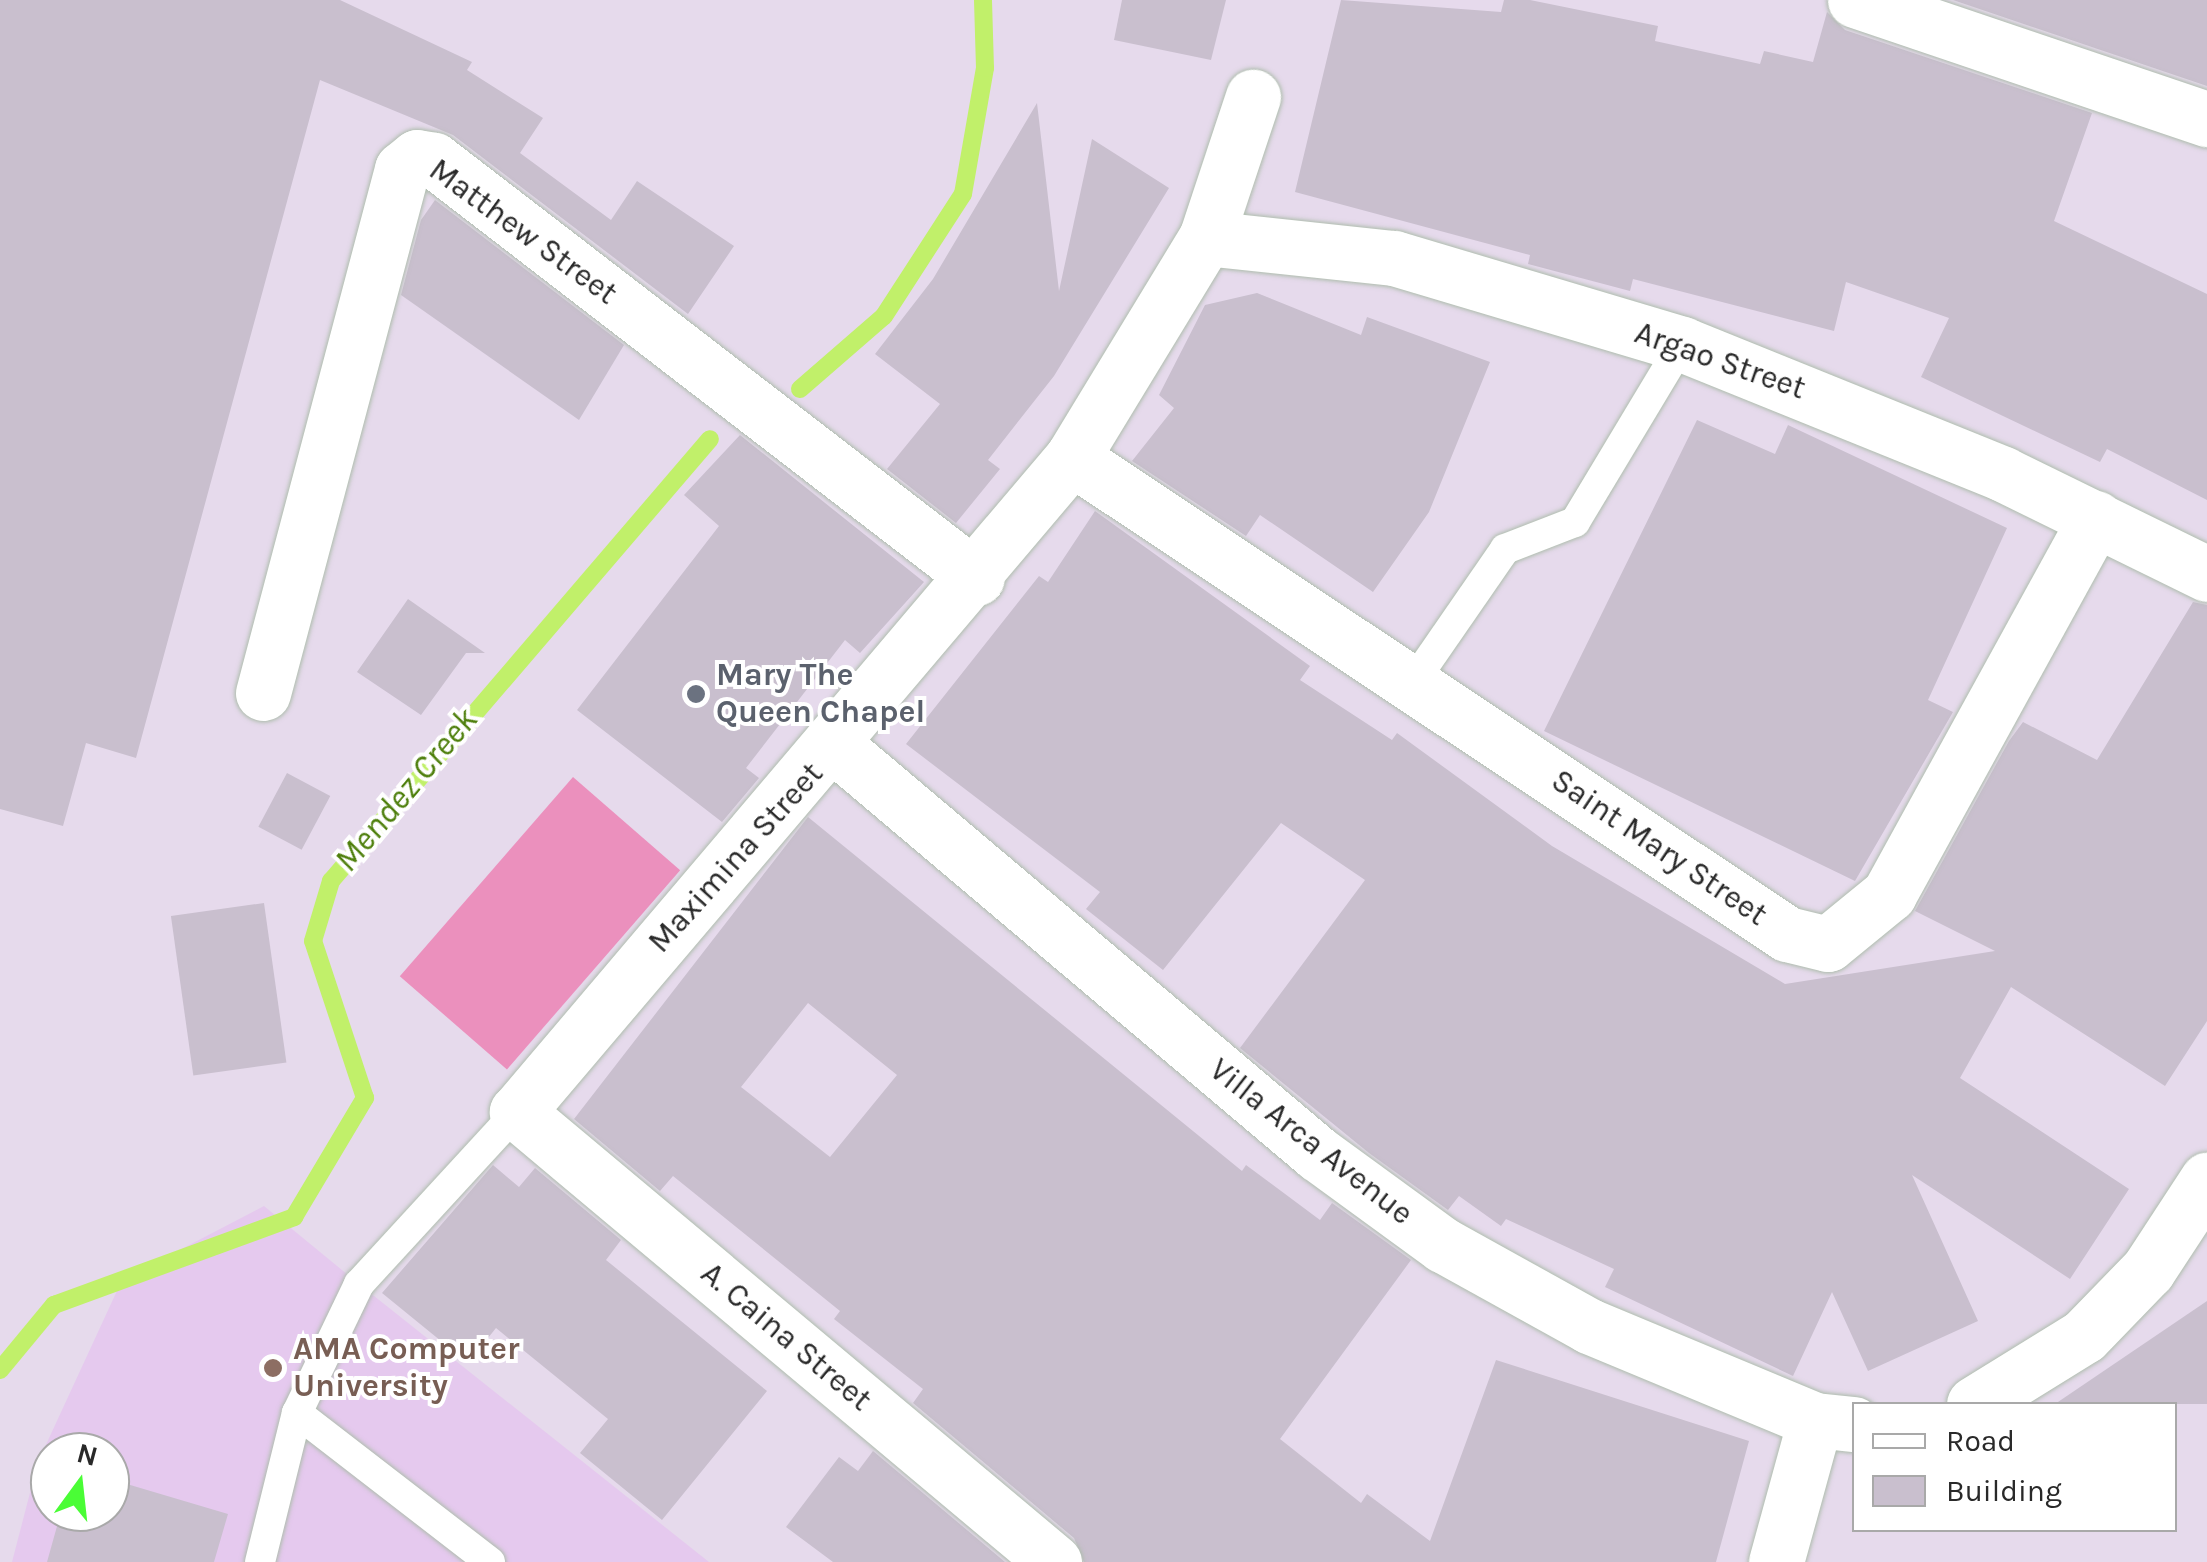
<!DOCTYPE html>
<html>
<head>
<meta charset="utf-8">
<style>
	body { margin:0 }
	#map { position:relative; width:2207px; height:1562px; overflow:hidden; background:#e6daec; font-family:Karla,sans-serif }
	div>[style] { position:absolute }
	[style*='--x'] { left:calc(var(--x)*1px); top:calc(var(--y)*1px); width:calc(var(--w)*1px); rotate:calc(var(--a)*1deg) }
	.education>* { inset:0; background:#e5c9ee }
	.pitch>* { inset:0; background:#eb90bd; transform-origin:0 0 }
	.stream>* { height:18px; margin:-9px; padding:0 9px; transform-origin:9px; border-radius:9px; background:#c1f06a }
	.building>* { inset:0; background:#c9bfce; transform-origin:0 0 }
	.roads { filter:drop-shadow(0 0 2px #afbdae) drop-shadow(0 0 2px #afbdae) }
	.lane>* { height:30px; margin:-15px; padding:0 15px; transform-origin:15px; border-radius:15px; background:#fff }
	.street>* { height:55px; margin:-27.5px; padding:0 27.5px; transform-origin:27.5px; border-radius:27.5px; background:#fff }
	.dots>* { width:28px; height:28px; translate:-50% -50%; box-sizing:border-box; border:5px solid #fff; border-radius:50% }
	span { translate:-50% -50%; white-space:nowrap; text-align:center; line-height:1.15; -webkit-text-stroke:8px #fff; paint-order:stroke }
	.street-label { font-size:32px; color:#292929 }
	.worship-label { font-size:32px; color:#5b616d; font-weight:700 }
	.left { translate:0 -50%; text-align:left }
	.education-label { font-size:32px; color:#785e54; font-weight:700 }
	.water-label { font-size:35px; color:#4e7f0c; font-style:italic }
	.legend { position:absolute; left:1852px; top:1402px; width:325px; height:130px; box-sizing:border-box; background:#fff; border:2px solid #a9a9a9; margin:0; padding:12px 18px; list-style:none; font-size:30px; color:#292929 }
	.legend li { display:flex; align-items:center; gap:20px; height:50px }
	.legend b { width:50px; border:2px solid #a9a9a9 }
	.north { position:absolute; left:30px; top:1432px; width:100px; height:100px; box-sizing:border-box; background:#fff; border:2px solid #a9a9a9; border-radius:50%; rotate:15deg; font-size:28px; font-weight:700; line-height:40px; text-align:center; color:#292929 }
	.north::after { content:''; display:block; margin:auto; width:35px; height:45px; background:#4afd36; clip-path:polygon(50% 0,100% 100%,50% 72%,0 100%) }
</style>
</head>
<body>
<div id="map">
	<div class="education">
		<i style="clip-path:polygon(evenodd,264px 1206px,359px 1284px,709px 1562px,12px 1562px,38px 1462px,122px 1280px,264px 1206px,50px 1452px,110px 1452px,110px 1512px,50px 1512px,50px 1452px)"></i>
	</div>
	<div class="pitch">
		<i style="left:573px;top:777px;width:142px;height:264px;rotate:41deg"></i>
	</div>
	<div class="stream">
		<i style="--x:800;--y:389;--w:111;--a:-41"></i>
		<i style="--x:884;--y:316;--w:145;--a:-57.1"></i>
		<i style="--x:963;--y:194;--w:128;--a:-80.1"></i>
		<i style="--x:985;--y:68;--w:68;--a:-91.7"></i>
		<i style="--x:0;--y:1370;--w:85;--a:-50.3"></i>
		<i style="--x:54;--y:1305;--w:256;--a:-20.1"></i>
		<i style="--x:294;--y:1217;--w:139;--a:-59.2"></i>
		<i style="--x:365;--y:1098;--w:165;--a:-108.3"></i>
		<i style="--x:313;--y:941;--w:63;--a:-73.3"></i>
		<i style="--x:331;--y:881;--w:582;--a:-49.39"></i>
	</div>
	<div class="building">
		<i style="clip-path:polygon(0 0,340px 0,472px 62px,467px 70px,543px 118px,520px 153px,611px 220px,637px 181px,734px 246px,688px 314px,453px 135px,320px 80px,136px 758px,86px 743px,63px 826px,0 809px)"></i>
		<i style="clip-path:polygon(1122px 0,1226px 0,1211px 60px,1114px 40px)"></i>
		<i style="clip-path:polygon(1341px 0,1501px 12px,1504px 0,1530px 0,1658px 26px,1655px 41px,1760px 64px,1764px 51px,1813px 62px,1827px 12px,1845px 30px,2092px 113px,2054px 221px,2207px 294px,2207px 500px,2107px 449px,2100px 462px,1921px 377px,1949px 318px,1846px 282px,1834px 331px,1633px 279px,1630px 291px,1528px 264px,1530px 255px,1295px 192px)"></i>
		<i style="clip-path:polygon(1953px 0,2207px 0,2207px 86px)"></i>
		<i style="clip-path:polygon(1037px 103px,1059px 291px,1092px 139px,1169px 188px,1054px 376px,988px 460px,1000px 469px,956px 523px,887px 469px,940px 404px,875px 354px,933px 279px)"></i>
		<i style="clip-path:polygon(435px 200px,624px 345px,579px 420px,401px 295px,421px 220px)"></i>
		<i style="clip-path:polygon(1257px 293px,1361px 335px,1367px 317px,1490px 362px,1429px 512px,1373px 592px,1260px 515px,1246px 536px,1132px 461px,1174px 408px,1159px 395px,1205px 305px)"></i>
		<i style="clip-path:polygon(1697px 420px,1775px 454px,1788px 425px,2007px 528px,1928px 700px,1953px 712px,1855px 881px,1544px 731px)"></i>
		<i style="clip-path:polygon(740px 435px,924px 582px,860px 653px,845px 640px,746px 768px,759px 778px,722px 822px,577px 710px,719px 526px,684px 495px)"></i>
		<i style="clip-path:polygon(1095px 511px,1310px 666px,1300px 680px,1392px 740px,1397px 733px,1552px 846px,1785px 984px,1995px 951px,1915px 911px,2009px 741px,2023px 722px,2097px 760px,2193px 602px,2207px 605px,2207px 1021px,2165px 1086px,2011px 987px,1960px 1078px,2129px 1189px,2070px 1279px,1912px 1175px,1978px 1321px,1868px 1371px,1832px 1292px,1793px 1376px,1605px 1287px,1614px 1269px,1506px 1219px,1501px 1226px,1459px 1196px,1448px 1210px,1369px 1153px,1240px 1048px,1365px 880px,1281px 823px,1163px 970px,1086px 909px,1100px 892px,906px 744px,1039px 576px,1048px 582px)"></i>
		<i style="clip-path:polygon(408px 599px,485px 653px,466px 653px,421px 715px,357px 672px)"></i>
		<i style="left:287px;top:773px;width:49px;height:61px;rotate:28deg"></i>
		<i style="clip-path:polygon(evenodd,808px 817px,1242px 1171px,1246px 1165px,1320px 1220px,1332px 1203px,1411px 1260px,1280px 1439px,1361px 1503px,1367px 1494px,1430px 1541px,1496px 1360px,1749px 1441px,1716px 1562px,1084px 1562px,1074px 1538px,913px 1403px,923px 1389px,834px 1319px,840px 1311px,673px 1176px,660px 1191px,574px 1119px,808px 817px,808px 1003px,897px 1075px,830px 1157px,741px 1087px,808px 1003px)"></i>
		<i style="left:264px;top:903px;width:161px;height:94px;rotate:82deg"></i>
		<i style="clip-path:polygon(493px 1165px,519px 1187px,535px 1168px,621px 1240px,606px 1260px,767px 1391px,662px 1520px,580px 1453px,608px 1419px,496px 1328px,468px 1363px,382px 1293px)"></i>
		<i style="clip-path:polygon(2207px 1301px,2207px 1404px,2055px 1404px)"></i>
		<i style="clip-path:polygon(873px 1451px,1005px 1562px,833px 1562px,786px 1527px,839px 1457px,858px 1471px)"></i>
		<i style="clip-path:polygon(110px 1479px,228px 1514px,214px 1562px,47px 1562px,61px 1512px,110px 1512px)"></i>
	</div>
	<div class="roads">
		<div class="lane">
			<i style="--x:1412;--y:684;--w:164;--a:-55.4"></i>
			<i style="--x:1505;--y:549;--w:75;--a:-21.1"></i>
			<i style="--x:1575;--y:522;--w:208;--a:-59"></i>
			<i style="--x:297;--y:1413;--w:244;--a:37.7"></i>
			<i style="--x:260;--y:1562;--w:154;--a:-76.1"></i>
			<i style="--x:297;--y:1413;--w:143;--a:-64.3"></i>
			<i style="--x:359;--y:1284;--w:234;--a:-47.4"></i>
		</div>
		<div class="street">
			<i style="--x:1855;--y:0;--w:372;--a:18.7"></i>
			<i style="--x:1206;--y:238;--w:189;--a:6.1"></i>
			<i style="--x:1394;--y:258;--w:301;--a:16.6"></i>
			<i style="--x:1682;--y:344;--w:346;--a:22"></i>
			<i style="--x:2003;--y:474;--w:227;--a:26.1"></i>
			<i style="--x:1072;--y:458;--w:859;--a:33.65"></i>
			<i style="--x:1787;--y:934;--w:42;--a:13.7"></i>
			<i style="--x:1828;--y:944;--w:79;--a:-39.3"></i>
			<i style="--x:1889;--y:894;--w:429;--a:-61.2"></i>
			<i style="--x:263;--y:693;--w:542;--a:-75.14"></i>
			<i style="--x:402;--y:169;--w:19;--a:-39"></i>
			<i style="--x:417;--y:157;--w:17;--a:10"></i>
			<i style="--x:434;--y:160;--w:685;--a:37.59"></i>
			<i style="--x:835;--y:746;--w:632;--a:40.19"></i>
			<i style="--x:1318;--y:1154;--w:155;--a:36.1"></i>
			<i style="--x:1443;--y:1245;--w:167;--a:29"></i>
			<i style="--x:1589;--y:1326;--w:245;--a:22.6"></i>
			<i style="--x:1815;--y:1420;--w:39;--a:6"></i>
			<i style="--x:1974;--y:1404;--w:129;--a:-31.7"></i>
			<i style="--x:2084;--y:1336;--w:92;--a:-45.9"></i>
			<i style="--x:2148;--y:1270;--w:108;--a:-56.8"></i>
			<i style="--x:1054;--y:1562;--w:701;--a:-140.04"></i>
			<i style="--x:517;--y:1112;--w:858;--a:-49.68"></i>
			<i style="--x:1072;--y:458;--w:258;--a:-58.7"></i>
			<i style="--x:1206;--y:238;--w:149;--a:-71.6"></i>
			<i style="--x:1776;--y:1562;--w:147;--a:-74.6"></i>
		</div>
	</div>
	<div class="dots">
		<i style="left:696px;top:694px;background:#6b7280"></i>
		<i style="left:273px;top:1368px;background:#8d6e63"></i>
	</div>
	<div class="street-label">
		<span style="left:523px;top:232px;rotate:36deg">Matthew Street</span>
		<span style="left:1720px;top:361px;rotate:19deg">Argao Street</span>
		<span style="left:1659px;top:848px;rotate:34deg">Saint Mary Street</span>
		<span style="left:736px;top:858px;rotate:-48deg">Maximina Street</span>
		<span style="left:1311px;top:1142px;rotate:38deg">Villa Arca Avenue</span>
		<span style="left:786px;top:1337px;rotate:40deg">A. Caina Street</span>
	</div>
	<div class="worship-label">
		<span class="left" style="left:716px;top:694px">Mary The<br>Queen Chapel</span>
	</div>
	<div class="education-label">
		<span class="left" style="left:293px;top:1368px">AMA Computer<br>University</span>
	</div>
	<div class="water-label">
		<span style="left:406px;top:790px;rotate:-50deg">Mendez Creek</span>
	</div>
	<ul class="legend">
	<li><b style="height:12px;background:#fff"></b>Road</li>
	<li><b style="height:28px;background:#c9bfce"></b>Building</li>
	</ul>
	<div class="north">N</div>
</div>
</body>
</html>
